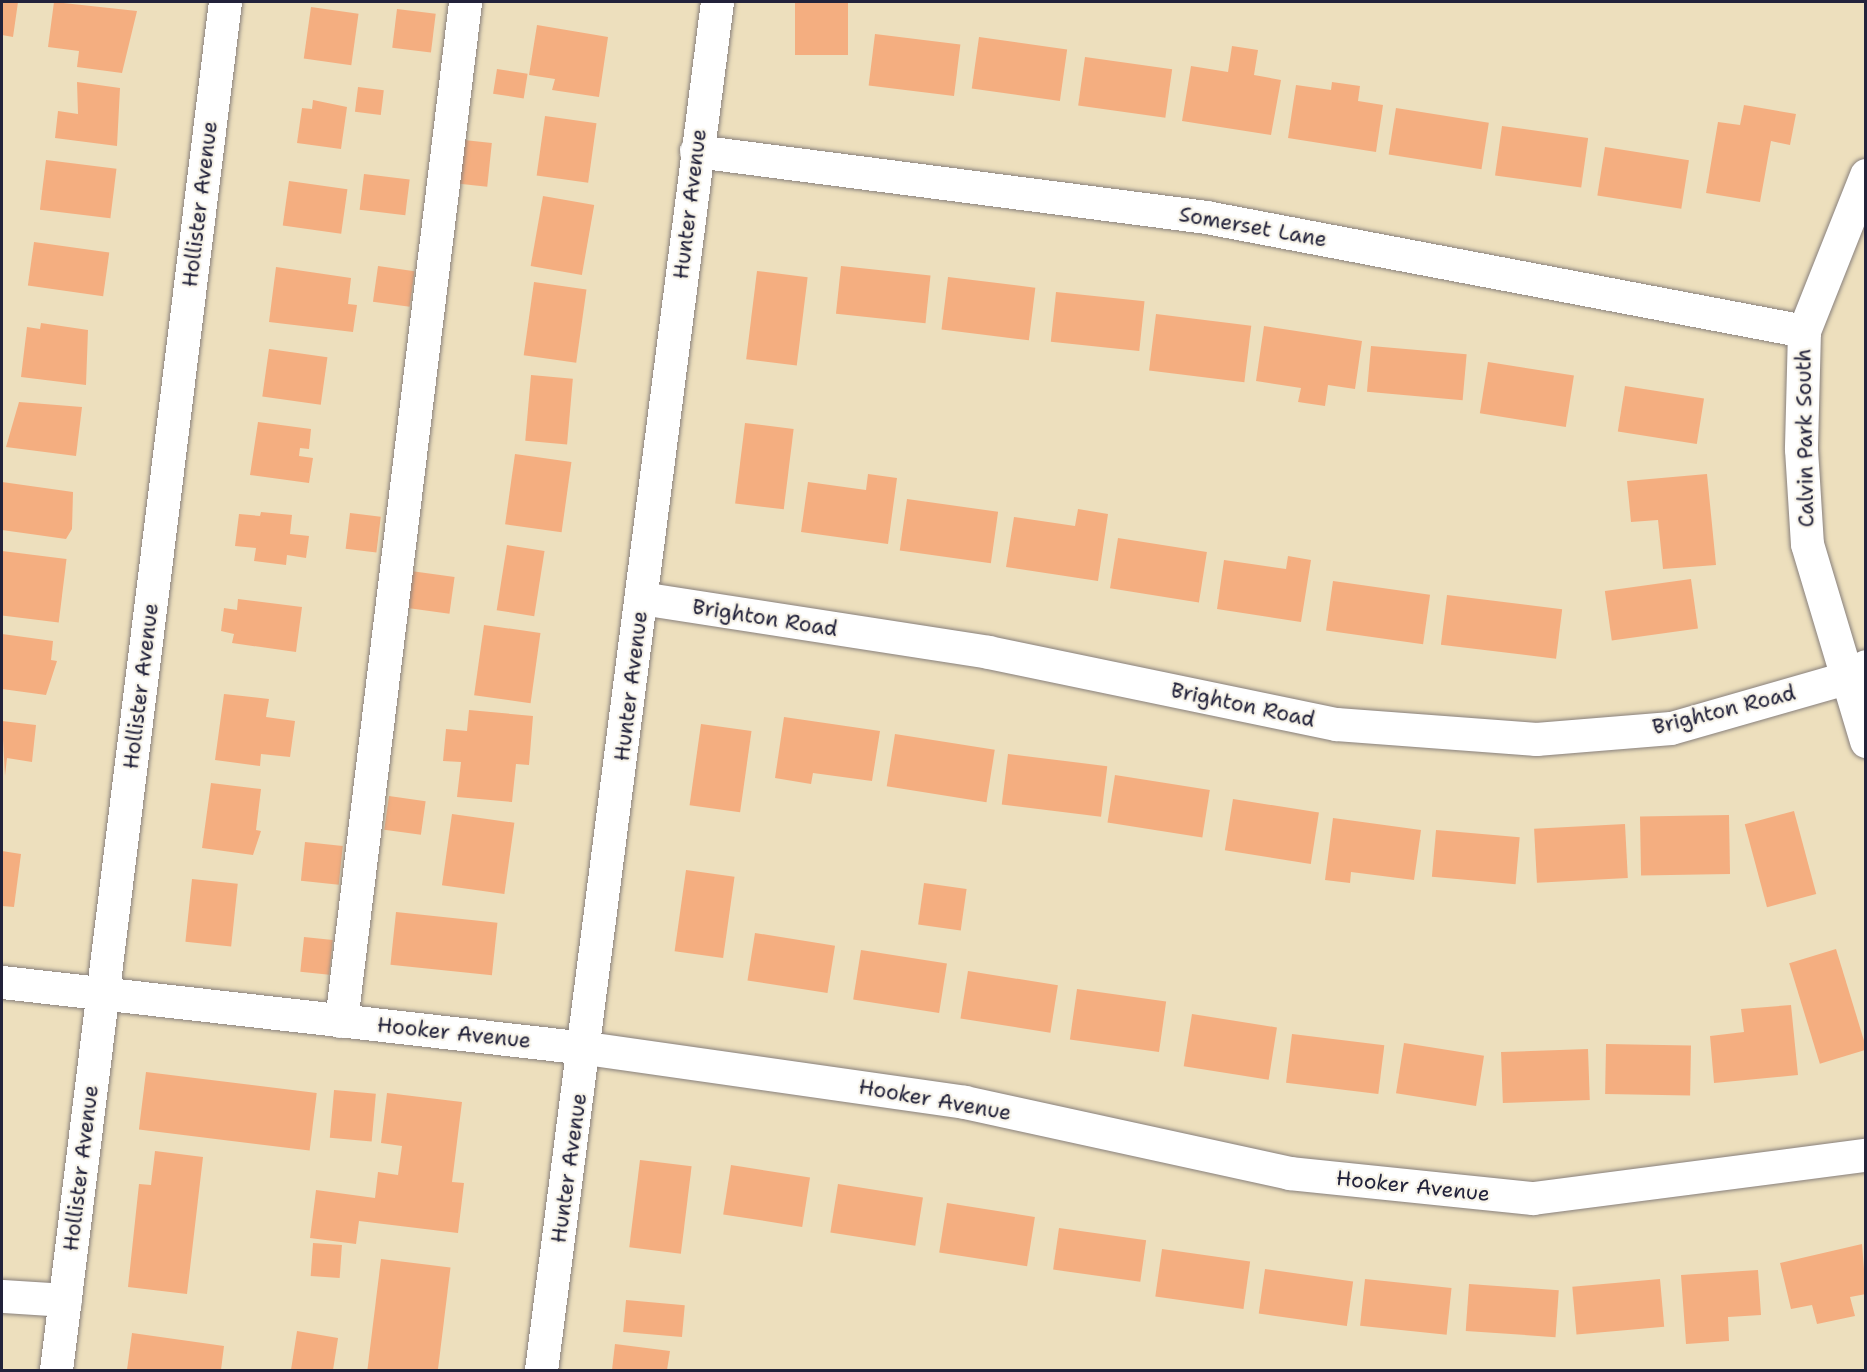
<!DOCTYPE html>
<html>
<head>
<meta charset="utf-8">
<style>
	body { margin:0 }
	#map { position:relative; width:1867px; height:1372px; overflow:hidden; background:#eddfbd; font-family:"Shantell Sans",sans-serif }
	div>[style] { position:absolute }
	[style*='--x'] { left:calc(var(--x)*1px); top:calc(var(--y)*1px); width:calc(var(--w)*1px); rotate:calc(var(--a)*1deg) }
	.building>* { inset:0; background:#f4ae80; transform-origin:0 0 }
	.roads { filter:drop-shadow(0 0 2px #88807c) drop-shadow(0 0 2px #88807c) }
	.minor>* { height:33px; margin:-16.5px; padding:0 16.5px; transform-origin:16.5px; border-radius:16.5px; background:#fff }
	span { translate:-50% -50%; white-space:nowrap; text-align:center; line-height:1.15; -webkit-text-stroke:4.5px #f7f3e8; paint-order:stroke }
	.street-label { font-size:21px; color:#22223b }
	.frame { position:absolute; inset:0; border:3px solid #22223b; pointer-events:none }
</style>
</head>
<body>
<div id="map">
	<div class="building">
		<i style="clip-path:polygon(2px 2px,18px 2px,13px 37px,2px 35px)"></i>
		<i style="clip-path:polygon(54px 2px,137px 11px,122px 73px,77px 67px,79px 51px,48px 47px)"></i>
		<i style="left:795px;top:2px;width:53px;height:53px"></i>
		<i style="left:311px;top:7px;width:48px;height:52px;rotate:8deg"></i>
		<i style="left:397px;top:9px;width:39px;height:39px;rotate:7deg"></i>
		<i style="clip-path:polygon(537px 25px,608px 37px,599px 97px,552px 90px,555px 79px,529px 75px)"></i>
		<i style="left:875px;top:34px;width:86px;height:52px;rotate:7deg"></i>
		<i style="left:979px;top:37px;width:89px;height:52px;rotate:8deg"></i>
		<i style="clip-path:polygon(1232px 46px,1258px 50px,1254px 75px,1281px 80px,1271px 135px,1182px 121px,1191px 66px,1228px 72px)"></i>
		<i style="left:1085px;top:57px;width:88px;height:49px;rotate:8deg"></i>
		<i style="left:497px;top:69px;width:31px;height:25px;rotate:9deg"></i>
		<i style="clip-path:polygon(77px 82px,120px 88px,117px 146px,55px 138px,58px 111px,78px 114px)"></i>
		<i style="clip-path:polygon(1332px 82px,1360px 86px,1358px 101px,1383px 105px,1376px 152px,1288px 138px,1296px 85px,1331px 90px)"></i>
		<i style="left:358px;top:87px;width:26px;height:25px;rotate:7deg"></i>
		<i style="clip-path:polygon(313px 100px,347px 107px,341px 149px,297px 143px,302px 108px,312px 109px)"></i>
		<i style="clip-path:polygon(1744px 105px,1796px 114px,1790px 145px,1771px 141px,1760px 202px,1706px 193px,1718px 122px,1740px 125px)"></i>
		<i style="left:1396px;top:108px;width:94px;height:47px;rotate:9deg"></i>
		<i style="left:545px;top:116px;width:52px;height:60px;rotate:8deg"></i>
		<i style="left:1502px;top:126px;width:87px;height:50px;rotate:8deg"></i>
		<i style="left:464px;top:140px;width:28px;height:44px;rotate:6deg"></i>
		<i style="left:1605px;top:147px;width:85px;height:49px;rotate:9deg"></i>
		<i style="left:46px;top:160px;width:71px;height:50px;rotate:7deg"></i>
		<i style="left:364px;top:174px;width:46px;height:36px;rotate:7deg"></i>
		<i style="left:289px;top:181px;width:59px;height:45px;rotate:8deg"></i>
		<i style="left:543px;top:196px;width:52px;height:71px;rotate:10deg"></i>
		<i style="left:34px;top:242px;width:76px;height:44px;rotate:8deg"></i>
		<i style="left:378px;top:266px;width:37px;height:36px;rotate:8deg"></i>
		<i style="left:841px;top:266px;width:90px;height:48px;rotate:6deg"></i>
		<i style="clip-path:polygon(276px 267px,351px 278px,348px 304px,357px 305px,353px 332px,269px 322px)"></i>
		<i style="left:757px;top:271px;width:51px;height:89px;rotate:7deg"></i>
		<i style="left:948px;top:277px;width:88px;height:53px;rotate:7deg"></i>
		<i style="left:534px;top:282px;width:53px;height:74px;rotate:8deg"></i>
		<i style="left:1056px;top:292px;width:89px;height:50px;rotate:6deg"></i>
		<i style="left:1156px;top:314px;width:96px;height:57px;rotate:7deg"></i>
		<i style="clip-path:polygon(41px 323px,88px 330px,86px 385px,21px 377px,27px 327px,40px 329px)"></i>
		<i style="clip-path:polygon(1264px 326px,1362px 341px,1355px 389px,1328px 385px,1325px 406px,1298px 402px,1301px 388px,1256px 381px)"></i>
		<i style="left:1371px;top:346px;width:96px;height:46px;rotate:5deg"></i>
		<i style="left:269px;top:349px;width:59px;height:48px;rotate:8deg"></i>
		<i style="left:1488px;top:362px;width:87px;height:52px;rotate:9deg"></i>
		<i style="left:531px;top:375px;width:42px;height:66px;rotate:5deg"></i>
		<i style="left:1625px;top:386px;width:80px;height:46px;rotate:9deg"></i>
		<i style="clip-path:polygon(19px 402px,82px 407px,76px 456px,6px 447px)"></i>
		<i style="clip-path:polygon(258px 422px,311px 429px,309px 449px,300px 448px,299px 456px,313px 458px,309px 483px,250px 475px)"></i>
		<i style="left:745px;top:423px;width:49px;height:81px;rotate:7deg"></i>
		<i style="left:515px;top:454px;width:57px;height:71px;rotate:8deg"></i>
		<i style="clip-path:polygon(868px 474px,897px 478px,888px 544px,801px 532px,808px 482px,866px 490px)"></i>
		<i style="clip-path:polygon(1707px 474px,1716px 565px,1663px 569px,1658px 520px,1631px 522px,1627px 481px)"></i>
		<i style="clip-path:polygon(2px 482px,73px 492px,72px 529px,66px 539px,2px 530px)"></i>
		<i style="left:907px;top:499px;width:92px;height:52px;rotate:8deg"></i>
		<i style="clip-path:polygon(1078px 509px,1108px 514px,1098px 581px,1006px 567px,1014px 517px,1075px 526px)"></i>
		<i style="clip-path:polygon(261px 512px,292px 515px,290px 534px,309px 536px,306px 558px,287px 555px,286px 565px,254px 561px,256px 548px,235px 546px,239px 514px,260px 516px)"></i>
		<i style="left:350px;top:513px;width:31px;height:36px;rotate:7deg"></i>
		<i style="left:1118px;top:538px;width:90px;height:51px;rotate:9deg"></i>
		<i style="left:507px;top:545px;width:38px;height:66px;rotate:9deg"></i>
		<i style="left:2px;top:551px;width:65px;height:64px;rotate:7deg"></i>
		<i style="clip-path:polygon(1288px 556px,1311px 560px,1301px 622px,1217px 609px,1224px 560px,1286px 569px)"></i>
		<i style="left:411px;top:571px;width:44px;height:37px;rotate:8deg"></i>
		<i style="left:1691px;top:579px;width:50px;height:87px;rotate:82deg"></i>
		<i style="left:1333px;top:581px;width:98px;height:50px;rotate:8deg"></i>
		<i style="left:1447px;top:595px;width:116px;height:50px;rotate:7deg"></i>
		<i style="clip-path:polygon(238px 599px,302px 607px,296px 652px,232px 643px,234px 634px,221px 631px,224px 608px,237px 610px)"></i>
		<i style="left:484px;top:625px;width:57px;height:71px;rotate:8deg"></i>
		<i style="clip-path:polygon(2px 634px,53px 641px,51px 660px,57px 661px,46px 695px,2px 689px)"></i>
		<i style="clip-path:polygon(224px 694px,269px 699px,266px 717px,295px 721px,290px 757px,261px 754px,260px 766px,215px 760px)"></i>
		<i style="clip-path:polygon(469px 710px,533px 716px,529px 765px,516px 764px,512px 802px,457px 797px,461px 762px,443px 761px,446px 729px,467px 731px)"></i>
		<i style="clip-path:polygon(784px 717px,880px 731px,872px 781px,813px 773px,811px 784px,775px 778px)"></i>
		<i style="clip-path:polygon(2px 721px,36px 725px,32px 762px,7px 758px,5px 776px)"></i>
		<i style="left:701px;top:724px;width:51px;height:82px;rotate:8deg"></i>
		<i style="left:895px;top:734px;width:101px;height:53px;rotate:9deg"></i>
		<i style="left:1008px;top:754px;width:100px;height:51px;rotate:7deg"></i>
		<i style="left:1115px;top:775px;width:96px;height:48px;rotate:9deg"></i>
		<i style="clip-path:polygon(211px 783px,261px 789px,256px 830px,261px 831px,253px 855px,202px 848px)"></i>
		<i style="left:389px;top:796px;width:37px;height:34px;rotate:8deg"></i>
		<i style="left:1233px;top:799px;width:87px;height:52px;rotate:9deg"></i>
		<i style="left:1794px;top:811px;width:86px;height:51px;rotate:75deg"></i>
		<i style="left:452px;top:814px;width:63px;height:72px;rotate:8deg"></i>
		<i style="left:1729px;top:815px;width:59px;height:89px;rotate:89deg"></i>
		<i style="clip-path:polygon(1333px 818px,1421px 830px,1414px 880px,1351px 872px,1350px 883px,1325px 880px)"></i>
		<i style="left:1625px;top:824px;width:54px;height:91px;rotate:87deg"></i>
		<i style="left:1436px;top:830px;width:84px;height:47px;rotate:5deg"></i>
		<i style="left:305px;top:842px;width:38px;height:39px;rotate:6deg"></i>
		<i style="clip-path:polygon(2px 851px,21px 854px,14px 907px,2px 906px)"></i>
		<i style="left:686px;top:870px;width:49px;height:82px;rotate:8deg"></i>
		<i style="left:192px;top:879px;width:46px;height:63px;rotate:6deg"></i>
		<i style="left:924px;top:883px;width:43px;height:42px;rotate:8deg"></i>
		<i style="left:396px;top:912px;width:102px;height:53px;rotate:6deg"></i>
		<i style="left:755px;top:933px;width:81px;height:48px;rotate:9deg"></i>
		<i style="left:304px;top:937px;width:29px;height:35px;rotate:6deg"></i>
		<i style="left:1836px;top:949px;width:105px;height:49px;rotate:73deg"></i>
		<i style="left:861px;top:950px;width:87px;height:50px;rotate:9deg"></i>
		<i style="left:968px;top:971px;width:91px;height:48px;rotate:9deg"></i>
		<i style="left:1077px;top:989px;width:90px;height:51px;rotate:8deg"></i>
		<i style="clip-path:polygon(1791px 1005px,1798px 1075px,1714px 1083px,1710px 1036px,1744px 1032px,1741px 1009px)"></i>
		<i style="left:1192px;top:1014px;width:86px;height:53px;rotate:9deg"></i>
		<i style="left:1292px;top:1034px;width:93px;height:49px;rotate:7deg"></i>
		<i style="left:1404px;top:1043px;width:81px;height:51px;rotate:9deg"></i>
		<i style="left:1606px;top:1044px;width:85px;height:50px;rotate:1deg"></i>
		<i style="left:1588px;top:1049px;width:51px;height:87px;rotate:88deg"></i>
		<i style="left:146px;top:1072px;width:172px;height:58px;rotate:7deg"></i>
		<i style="left:334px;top:1090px;width:42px;height:48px;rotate:5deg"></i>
		<i style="clip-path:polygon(387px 1093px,462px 1102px,452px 1182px,464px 1183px,458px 1233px,359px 1221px,356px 1244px,310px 1238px,316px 1190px,375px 1198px,378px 1172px,398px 1175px,402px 1146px,381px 1143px)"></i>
		<i style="clip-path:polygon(155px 1151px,203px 1157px,187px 1294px,128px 1287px,139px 1184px,151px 1185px)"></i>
		<i style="left:640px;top:1160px;width:52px;height:88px;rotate:7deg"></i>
		<i style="left:731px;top:1165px;width:80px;height:50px;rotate:9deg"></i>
		<i style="left:838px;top:1184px;width:86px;height:49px;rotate:9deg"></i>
		<i style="left:947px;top:1203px;width:89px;height:50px;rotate:9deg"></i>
		<i style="left:1059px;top:1228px;width:88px;height:42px;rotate:8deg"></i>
		<i style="left:313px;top:1243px;width:29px;height:33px;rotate:4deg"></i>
		<i style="clip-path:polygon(1862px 1244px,1866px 1294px,1850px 1297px,1855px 1316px,1817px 1324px,1812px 1305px,1791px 1309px,1780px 1263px)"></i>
		<i style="left:1162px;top:1249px;width:89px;height:48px;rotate:8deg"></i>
		<i style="left:381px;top:1259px;width:70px;height:112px;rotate:7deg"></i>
		<i style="left:1265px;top:1269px;width:89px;height:45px;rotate:8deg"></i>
		<i style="clip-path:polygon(1758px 1270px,1761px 1315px,1728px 1317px,1729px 1341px,1686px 1344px,1681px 1275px)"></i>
		<i style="left:1365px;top:1279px;width:87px;height:47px;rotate:6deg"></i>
		<i style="left:1660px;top:1279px;width:48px;height:88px;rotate:85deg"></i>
		<i style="left:1469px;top:1284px;width:90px;height:47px;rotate:4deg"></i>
		<i style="left:626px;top:1300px;width:59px;height:32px;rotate:5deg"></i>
		<i style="clip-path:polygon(297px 1331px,338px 1338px,333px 1370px,291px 1370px)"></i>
		<i style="clip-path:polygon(132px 1333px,224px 1346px,221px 1370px,127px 1370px)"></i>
		<i style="clip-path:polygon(615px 1344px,670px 1351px,667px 1370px,612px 1370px)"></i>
	</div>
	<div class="roads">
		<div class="minor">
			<i style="--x:696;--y:151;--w:514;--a:7.37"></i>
			<i style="--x:1206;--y:217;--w:609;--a:10.79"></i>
			<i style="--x:1866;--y:175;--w:168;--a:111.7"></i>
			<i style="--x:1804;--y:331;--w:118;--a:91.5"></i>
			<i style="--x:1801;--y:449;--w:95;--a:86.4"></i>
			<i style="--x:1807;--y:544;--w:206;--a:73.3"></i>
			<i style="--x:641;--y:598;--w:351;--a:8.8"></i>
			<i style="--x:988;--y:652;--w:355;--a:11.7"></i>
			<i style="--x:1336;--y:724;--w:201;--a:4.3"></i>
			<i style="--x:1536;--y:739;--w:135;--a:-4.7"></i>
			<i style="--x:1671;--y:728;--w:181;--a:-16"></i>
			<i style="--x:1845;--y:678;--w:24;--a:-30"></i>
			<i style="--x:2;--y:982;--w:588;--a:6.45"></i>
			<i style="--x:586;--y:1048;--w:382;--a:8.1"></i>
			<i style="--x:964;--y:1102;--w:333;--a:12.3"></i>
			<i style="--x:1289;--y:1173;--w:245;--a:5.9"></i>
			<i style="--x:1533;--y:1198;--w:336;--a:-7.4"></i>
			<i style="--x:341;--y:1021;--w:1027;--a:-83.06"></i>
			<i style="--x:2;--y:1296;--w:63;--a:3.6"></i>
			<i style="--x:56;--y:1370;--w:1378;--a:-82.96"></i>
			<i style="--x:541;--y:1370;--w:1379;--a:-82.67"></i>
		</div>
	</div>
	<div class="street-label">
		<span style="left:200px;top:204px;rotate:-83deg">Hollister Avenue</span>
		<span style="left:690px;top:204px;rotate:-83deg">Hunter Avenue</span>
		<span style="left:1253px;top:227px;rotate:10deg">Somerset Lane</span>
		<span style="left:1805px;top:438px;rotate:-91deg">Calvin Park South</span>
		<span style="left:765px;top:618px;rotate:9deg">Brighton Road</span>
		<span style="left:141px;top:686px;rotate:-83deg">Hollister Avenue</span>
		<span style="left:631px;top:686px;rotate:-83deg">Hunter Avenue</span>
		<span style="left:1243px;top:705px;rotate:12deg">Brighton Road</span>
		<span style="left:1724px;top:710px;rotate:-14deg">Brighton Road</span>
		<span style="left:454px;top:1033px;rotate:6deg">Hooker Avenue</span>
		<span style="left:935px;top:1100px;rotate:10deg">Hooker Avenue</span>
		<span style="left:81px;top:1168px;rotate:-83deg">Hollister Avenue</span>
		<span style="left:569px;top:1168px;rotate:-82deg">Hunter Avenue</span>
		<span style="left:1413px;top:1186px;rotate:6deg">Hooker Avenue</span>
	</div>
	<div class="frame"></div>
</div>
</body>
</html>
